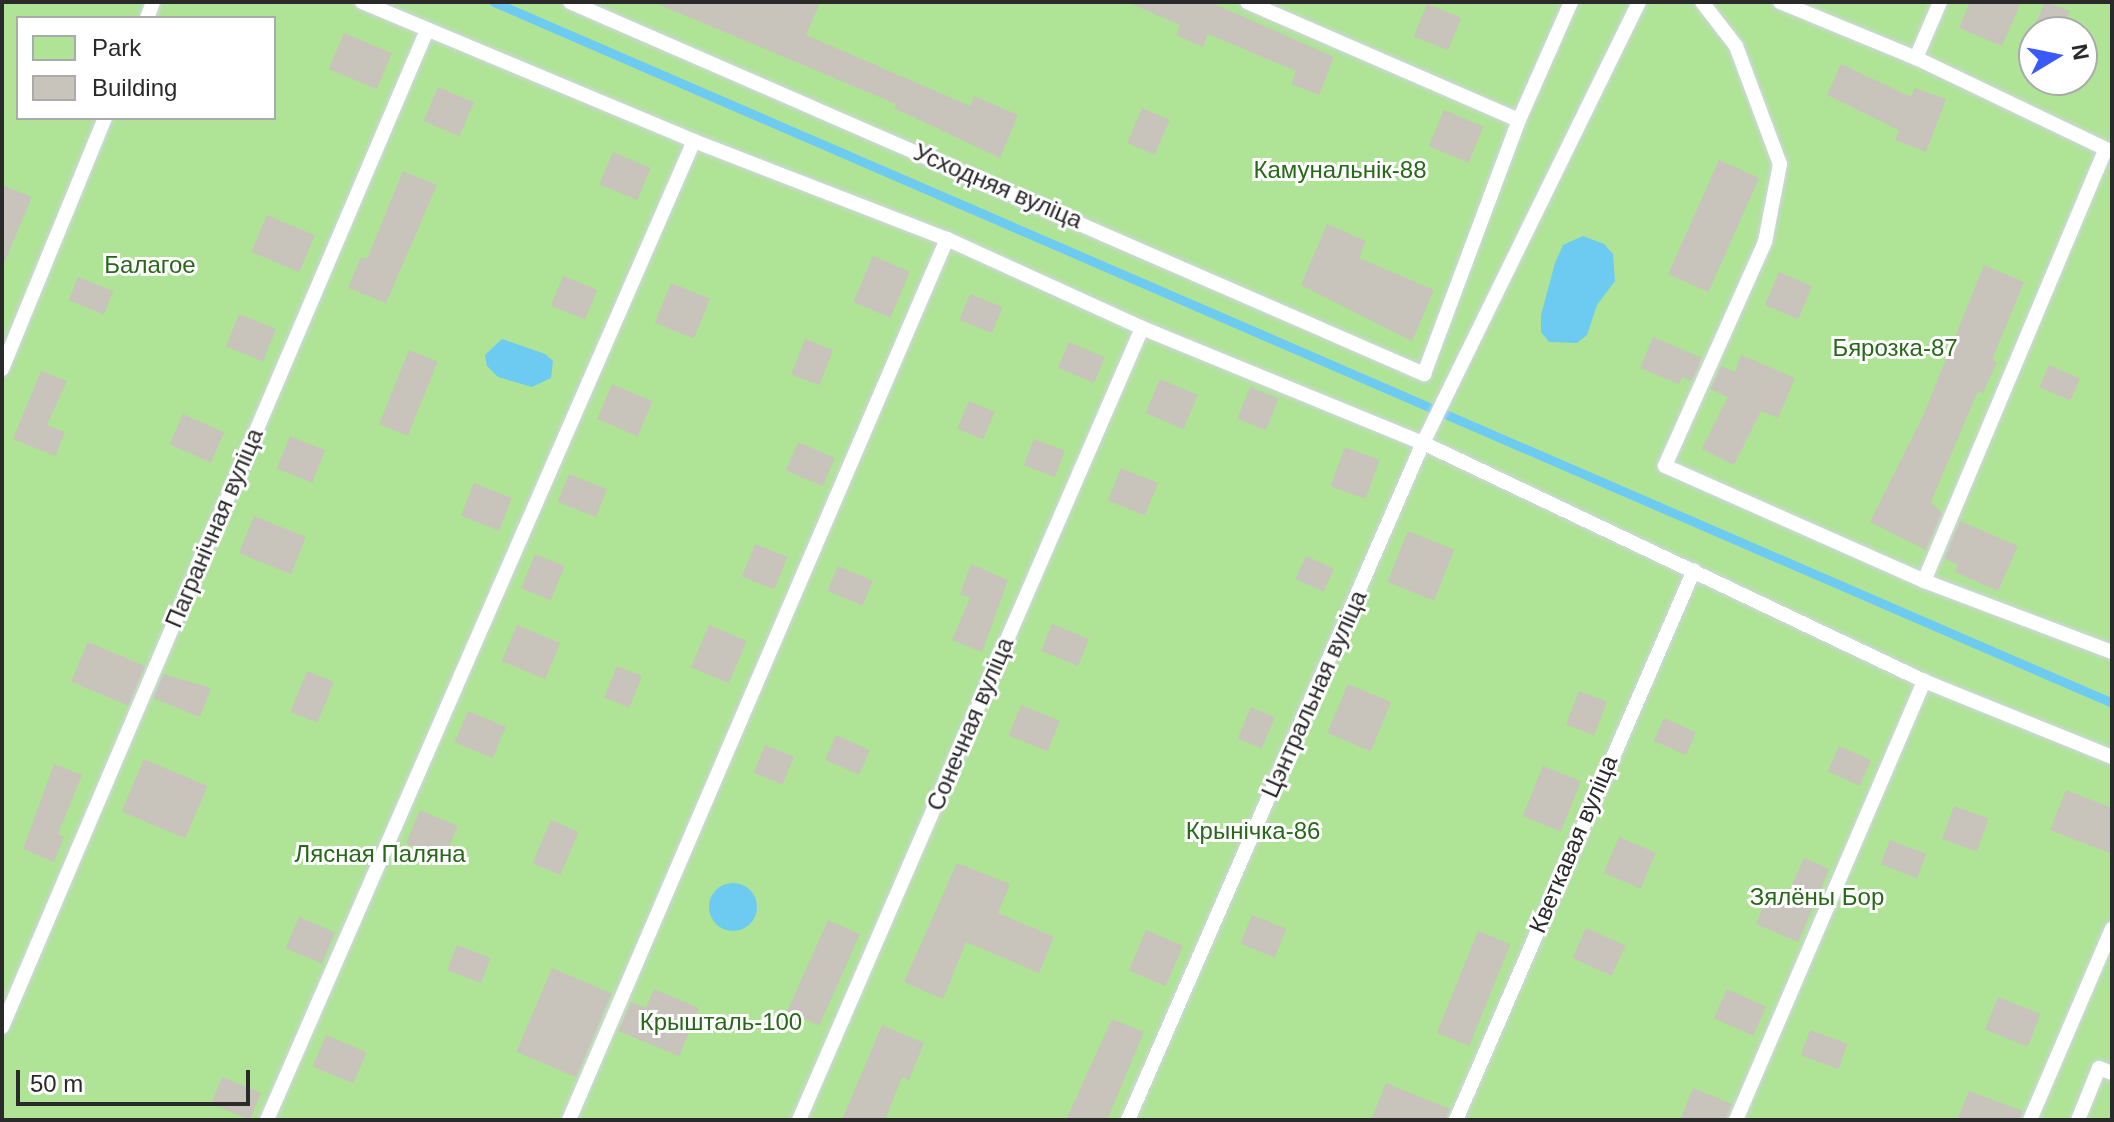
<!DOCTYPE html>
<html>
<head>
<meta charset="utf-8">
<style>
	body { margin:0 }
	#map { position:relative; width:2114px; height:1122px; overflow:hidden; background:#ede6dc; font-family:Helvetica,sans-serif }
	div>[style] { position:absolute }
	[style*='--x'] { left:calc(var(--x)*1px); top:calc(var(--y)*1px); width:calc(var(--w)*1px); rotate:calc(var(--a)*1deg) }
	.green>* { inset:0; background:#afe497 }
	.water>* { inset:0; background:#6dcaf1 }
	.round { border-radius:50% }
	.stream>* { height:9px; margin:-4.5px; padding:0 4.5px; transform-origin:4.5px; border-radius:4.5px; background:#6dcaf1 }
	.building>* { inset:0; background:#c8c3bb; transform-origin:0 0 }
	.roads { filter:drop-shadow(0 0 2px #d1d4e3) drop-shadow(0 0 2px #d1d4e3) }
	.service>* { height:14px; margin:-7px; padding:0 7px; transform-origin:7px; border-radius:7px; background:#fff }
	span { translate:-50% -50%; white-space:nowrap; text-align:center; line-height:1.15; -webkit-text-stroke:6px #fff; paint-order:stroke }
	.park-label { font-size:24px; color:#276919 }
	.street-label { font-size:24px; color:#2a2a2a }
	.frame { position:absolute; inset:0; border:4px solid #2a2a2a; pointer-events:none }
	.legend { position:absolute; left:16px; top:16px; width:260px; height:104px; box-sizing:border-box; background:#fff; border:2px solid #aaa; margin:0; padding:10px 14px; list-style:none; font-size:24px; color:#2a2a2a }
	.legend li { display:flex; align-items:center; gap:16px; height:40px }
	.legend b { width:40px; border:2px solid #aaa }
	.north { position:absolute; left:2018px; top:16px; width:80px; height:80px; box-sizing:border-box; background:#fff; border:2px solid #aaa; border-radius:50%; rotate:80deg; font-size:22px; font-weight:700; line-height:32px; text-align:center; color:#2a2a2a }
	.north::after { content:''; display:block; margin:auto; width:28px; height:36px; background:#3958fd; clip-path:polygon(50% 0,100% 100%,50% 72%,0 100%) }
	.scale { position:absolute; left:16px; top:1070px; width:234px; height:36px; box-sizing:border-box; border:4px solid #2a2a2a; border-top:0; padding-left:10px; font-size:24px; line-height:28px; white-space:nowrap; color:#2a2a2a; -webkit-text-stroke:6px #fff; paint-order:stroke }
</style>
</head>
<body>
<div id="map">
	<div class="green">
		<i style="clip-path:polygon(evenodd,2px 2px,2112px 2px,2112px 1120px,2px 1120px,2px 2px,18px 18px,274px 18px,274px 118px,18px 118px,18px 18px,2px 2px,2034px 32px,2082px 32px,2082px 80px,2034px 80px,2034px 32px)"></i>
	</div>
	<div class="water">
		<i style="clip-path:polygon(1583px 236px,1604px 244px,1613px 254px,1615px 281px,1597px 305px,1587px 335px,1577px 343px,1549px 342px,1541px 332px,1541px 315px,1555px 263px,1563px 245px)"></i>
		<i style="clip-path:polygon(502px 339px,545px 354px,553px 361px,551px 378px,532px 387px,498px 377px,487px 366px,485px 355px)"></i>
		<i class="round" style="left:709px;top:883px;width:48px;height:48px"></i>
	</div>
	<div class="stream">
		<i style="--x:494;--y:2;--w:1763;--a:23.42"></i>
	</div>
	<div class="building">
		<i style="clip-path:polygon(653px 2px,820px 2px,806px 35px,970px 106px,974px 96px,1018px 115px,1000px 158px,894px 108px,896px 104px)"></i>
		<i style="clip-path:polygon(1127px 2px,1210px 2px,1334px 57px,1319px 95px,1291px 84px,1296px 71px,1208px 34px,1203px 47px,1176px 35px,1180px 25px)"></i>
		<i style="clip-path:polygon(1970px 2px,2021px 2px,2002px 46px,1959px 28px)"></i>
		<i style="clip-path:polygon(2045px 2px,2070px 11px,2061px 32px,2032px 32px)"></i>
		<i style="left:1427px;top:4px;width:37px;height:35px;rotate:22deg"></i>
		<i style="left:344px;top:33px;width:52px;height:39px;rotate:23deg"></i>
		<i style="clip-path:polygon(1841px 64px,1911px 97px,1915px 88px,1946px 99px,1926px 152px,1895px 140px,1899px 130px,1827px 95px)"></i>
		<i style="left:438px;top:87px;width:39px;height:37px;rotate:23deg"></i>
		<i style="left:1142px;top:108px;width:30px;height:38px;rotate:23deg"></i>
		<i style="left:1444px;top:110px;width:43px;height:39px;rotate:23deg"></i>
		<i style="left:613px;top:152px;width:41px;height:35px;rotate:23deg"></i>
		<i style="left:1719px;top:160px;width:44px;height:125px;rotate:24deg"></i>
		<i style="clip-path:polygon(403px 171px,437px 185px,386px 303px,348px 288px,361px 257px,367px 259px)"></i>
		<i style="clip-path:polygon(2px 185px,32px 197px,2px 268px)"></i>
		<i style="left:267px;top:215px;width:52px;height:40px;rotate:23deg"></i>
		<i style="clip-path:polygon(1327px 224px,1366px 241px,1359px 258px,1434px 290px,1412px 341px,1301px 285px)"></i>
		<i style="left:873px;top:256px;width:40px;height:50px;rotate:23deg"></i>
		<i style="clip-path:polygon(1984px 265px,2024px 282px,1992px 360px,1997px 362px,1983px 393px,1978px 391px,1931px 502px,1942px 513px,1926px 550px,1870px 522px,1923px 416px)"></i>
		<i style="left:1779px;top:272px;width:36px;height:36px;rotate:23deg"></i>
		<i style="left:563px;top:276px;width:37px;height:32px;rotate:22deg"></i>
		<i style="left:78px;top:277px;width:38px;height:25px;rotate:22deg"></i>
		<i style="left:671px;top:283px;width:42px;height:43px;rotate:22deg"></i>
		<i style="left:970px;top:294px;width:35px;height:28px;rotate:22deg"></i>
		<i style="left:239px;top:314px;width:40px;height:35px;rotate:22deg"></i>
		<i style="clip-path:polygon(1653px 337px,1702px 358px,1692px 381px,1682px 377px,1679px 384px,1640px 368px)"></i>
		<i style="left:805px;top:339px;width:30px;height:38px;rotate:21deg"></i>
		<i style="left:1069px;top:342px;width:39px;height:28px;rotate:23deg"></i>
		<i style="left:409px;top:350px;width:31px;height:80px;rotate:22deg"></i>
		<i style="clip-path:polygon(1741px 355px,1795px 378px,1778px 418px,1761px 411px,1734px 465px,1702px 449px,1728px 397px,1710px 389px,1721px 366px,1735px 372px)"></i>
		<i style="left:2049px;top:365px;width:34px;height:24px;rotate:24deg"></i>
		<i style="clip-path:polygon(41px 371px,67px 381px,47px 425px,65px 432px,55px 456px,13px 439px)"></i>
		<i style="left:1160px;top:379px;width:41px;height:37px;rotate:23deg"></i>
		<i style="left:612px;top:384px;width:44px;height:38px;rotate:23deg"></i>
		<i style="left:1250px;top:387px;width:31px;height:34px;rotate:22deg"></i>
		<i style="left:969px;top:401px;width:28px;height:30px;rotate:23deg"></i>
		<i style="left:183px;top:414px;width:45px;height:33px;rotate:24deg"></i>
		<i style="left:290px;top:436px;width:38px;height:35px;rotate:22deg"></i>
		<i style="left:1034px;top:439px;width:33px;height:28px;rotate:21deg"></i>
		<i style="left:798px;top:442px;width:40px;height:31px;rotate:23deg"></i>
		<i style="left:1345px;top:447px;width:37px;height:42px;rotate:20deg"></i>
		<i style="left:1121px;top:468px;width:40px;height:35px;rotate:22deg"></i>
		<i style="left:569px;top:474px;width:41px;height:30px;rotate:22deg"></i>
		<i style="left:474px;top:483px;width:41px;height:35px;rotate:22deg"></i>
		<i style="left:254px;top:516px;width:56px;height:40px;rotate:22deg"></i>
		<i style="clip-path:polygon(1960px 521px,2018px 546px,1998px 591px,1955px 572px,1958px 565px,1944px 558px)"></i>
		<i style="left:1408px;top:531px;width:50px;height:55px;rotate:22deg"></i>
		<i style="left:755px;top:544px;width:35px;height:35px;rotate:22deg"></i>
		<i style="left:535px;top:554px;width:32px;height:37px;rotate:22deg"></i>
		<i style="left:1306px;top:556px;width:31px;height:25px;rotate:25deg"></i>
		<i style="clip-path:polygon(971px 564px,1008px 580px,982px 652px,952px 640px,970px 598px,960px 594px)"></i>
		<i style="left:838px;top:566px;width:38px;height:27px;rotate:23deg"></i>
		<i style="left:1052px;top:624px;width:40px;height:29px;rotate:22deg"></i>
		<i style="left:517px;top:625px;width:47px;height:39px;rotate:23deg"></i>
		<i style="left:709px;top:625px;width:41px;height:46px;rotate:23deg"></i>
		<i style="left:88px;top:642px;width:62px;height:43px;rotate:23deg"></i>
		<i style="left:617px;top:666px;width:27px;height:34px;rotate:22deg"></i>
		<i style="left:307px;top:671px;width:29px;height:44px;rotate:22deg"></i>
		<i style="clip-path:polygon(163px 674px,211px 688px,200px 717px,153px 698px)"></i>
		<i style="left:1348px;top:684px;width:47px;height:53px;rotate:23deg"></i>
		<i style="left:1579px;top:691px;width:30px;height:36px;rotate:21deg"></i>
		<i style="left:1021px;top:705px;width:42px;height:33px;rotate:22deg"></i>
		<i style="left:1251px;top:707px;width:26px;height:34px;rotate:23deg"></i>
		<i style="left:468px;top:711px;width:41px;height:34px;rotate:23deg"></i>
		<i style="left:1664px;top:718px;width:35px;height:25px;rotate:24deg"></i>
		<i style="left:836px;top:735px;width:37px;height:27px;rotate:24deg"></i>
		<i style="left:765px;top:745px;width:31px;height:30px;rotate:22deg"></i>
		<i style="left:1839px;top:746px;width:35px;height:28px;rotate:24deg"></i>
		<i style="left:144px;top:759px;width:69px;height:57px;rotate:23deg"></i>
		<i style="clip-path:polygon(54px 764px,82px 775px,58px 834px,64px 837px,54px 862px,23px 849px)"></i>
		<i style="left:1543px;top:766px;width:41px;height:54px;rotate:22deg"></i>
		<i style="clip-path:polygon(2066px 790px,2112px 808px,2112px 854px,2050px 830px)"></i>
		<i style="left:1954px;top:806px;width:37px;height:35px;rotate:20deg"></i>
		<i style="left:420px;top:810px;width:41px;height:36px;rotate:23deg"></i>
		<i style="left:551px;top:820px;width:30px;height:47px;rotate:23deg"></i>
		<i style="left:1619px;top:837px;width:40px;height:39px;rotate:23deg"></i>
		<i style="left:1890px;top:840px;width:39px;height:26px;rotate:21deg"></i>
		<i style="clip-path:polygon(1804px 858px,1829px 869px,1798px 942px,1756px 924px,1767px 898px,1783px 905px)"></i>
		<i style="clip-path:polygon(957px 863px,1010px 884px,998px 913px,1054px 937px,1039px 973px,966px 942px,943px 999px,904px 982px)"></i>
		<i style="left:1252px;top:915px;width:37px;height:31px;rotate:22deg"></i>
		<i style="left:299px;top:917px;width:39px;height:34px;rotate:23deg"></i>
		<i style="left:828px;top:920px;width:35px;height:100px;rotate:24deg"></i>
		<i style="left:1586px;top:928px;width:43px;height:33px;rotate:24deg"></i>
		<i style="left:1146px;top:930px;width:40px;height:44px;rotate:23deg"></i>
		<i style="left:1478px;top:931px;width:35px;height:110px;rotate:22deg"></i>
		<i style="left:457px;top:945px;width:36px;height:27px;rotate:21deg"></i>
		<i style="left:552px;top:968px;width:65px;height:91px;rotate:23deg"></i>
		<i style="clip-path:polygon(654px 989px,699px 1008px,679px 1056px,618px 1031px,631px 1002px,646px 1008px)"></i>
		<i style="left:1727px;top:989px;width:43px;height:32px;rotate:24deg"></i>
		<i style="left:1998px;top:997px;width:46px;height:35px;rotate:22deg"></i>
		<i style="clip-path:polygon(1112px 1019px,1144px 1032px,1107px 1120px,1066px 1120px)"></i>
		<i style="clip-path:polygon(882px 1025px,924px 1043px,909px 1080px,902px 1077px,885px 1120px,842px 1120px)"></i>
		<i style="left:1810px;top:1030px;width:40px;height:27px;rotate:20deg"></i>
		<i style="left:326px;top:1035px;width:44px;height:34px;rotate:23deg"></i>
		<i style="left:222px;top:1077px;width:42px;height:29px;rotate:22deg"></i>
		<i style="clip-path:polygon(1386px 1083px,1450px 1109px,1446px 1120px,1371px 1120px)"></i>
		<i style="clip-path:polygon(1693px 1088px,1732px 1104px,1726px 1120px,1680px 1120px)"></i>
		<i style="clip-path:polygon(1969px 1091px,2023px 1111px,2020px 1120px,1957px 1120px)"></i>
	</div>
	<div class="roads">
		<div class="service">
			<i style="--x:362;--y:2;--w:360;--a:22.7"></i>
			<i style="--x:694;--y:141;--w:271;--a:21.2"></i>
			<i style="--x:947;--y:239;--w:214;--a:24.5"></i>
			<i style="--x:1142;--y:328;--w:304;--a:22.3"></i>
			<i style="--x:1423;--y:443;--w:555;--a:25.41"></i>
			<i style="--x:1924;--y:681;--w:203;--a:22"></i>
			<i style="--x:570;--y:2;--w:932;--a:23.54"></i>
			<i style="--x:1424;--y:374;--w:271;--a:-69.5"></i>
			<i style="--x:1519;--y:120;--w:129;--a:-66.2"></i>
			<i style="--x:1247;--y:2;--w:296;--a:23.5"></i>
			<i style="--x:1702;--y:2;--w:56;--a:52.3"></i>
			<i style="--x:1736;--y:46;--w:126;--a:69.6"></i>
			<i style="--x:1780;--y:164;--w:79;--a:100.9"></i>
			<i style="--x:1765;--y:242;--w:245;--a:114.1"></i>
			<i style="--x:1665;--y:466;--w:283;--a:23.9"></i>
			<i style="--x:1924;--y:581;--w:201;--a:20.7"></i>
			<i style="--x:1780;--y:2;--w:147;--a:22.4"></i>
			<i style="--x:1916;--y:58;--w:61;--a:-66.8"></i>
			<i style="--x:147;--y:18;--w:17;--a:-69"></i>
			<i style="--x:1916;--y:58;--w:217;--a:25.6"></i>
			<i style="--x:2;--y:369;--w:271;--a:-67.7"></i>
			<i style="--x:1924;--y:581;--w:467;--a:-67.2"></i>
			<i style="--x:2;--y:1027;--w:1084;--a:-66.91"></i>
			<i style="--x:267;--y:1120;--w:1068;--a:-66.44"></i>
			<i style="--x:569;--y:1120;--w:959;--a:-66.78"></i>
			<i style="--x:799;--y:1120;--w:863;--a:-66.58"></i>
			<i style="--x:1128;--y:1120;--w:738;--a:-66.46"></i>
			<i style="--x:1423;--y:443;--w:491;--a:-63.9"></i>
			<i style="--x:1456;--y:1120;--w:599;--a:-66.6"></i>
			<i style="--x:1736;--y:1120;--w:478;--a:-66.8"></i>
			<i style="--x:2030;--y:1120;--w:208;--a:-66.8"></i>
			<i style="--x:2078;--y:1120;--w:56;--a:-68"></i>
			<i style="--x:2099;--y:1068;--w:14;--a:21"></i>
		</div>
	</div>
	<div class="park-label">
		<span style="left:1340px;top:170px">Камунальнік-88</span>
		<span style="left:150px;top:265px">Балагое</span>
		<span style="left:1895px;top:348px">Бярозка-87</span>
		<span style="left:1253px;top:831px">Крынічка-86</span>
		<span style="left:380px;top:854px">Лясная Паляна</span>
		<span style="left:1817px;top:897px">Зялёны Бор</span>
		<span style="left:721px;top:1022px">Крышталь-100</span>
	</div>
	<div class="street-label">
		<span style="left:998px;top:186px;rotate:23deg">Усходняя вуліца</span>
		<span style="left:214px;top:528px;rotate:-67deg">Пагранічная вуліца</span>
		<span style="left:1314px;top:694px;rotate:-66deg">Цэнтральная вуліца</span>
		<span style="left:970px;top:724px;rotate:-67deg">Сонечная вуліца</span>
		<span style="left:1573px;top:844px;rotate:-67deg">Кветкавая вуліца</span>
	</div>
	<div class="frame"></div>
	<ul class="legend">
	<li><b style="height:22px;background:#afe497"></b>Park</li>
	<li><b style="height:22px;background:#c8c3bb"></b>Building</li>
	</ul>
	<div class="north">N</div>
	<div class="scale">50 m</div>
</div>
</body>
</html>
